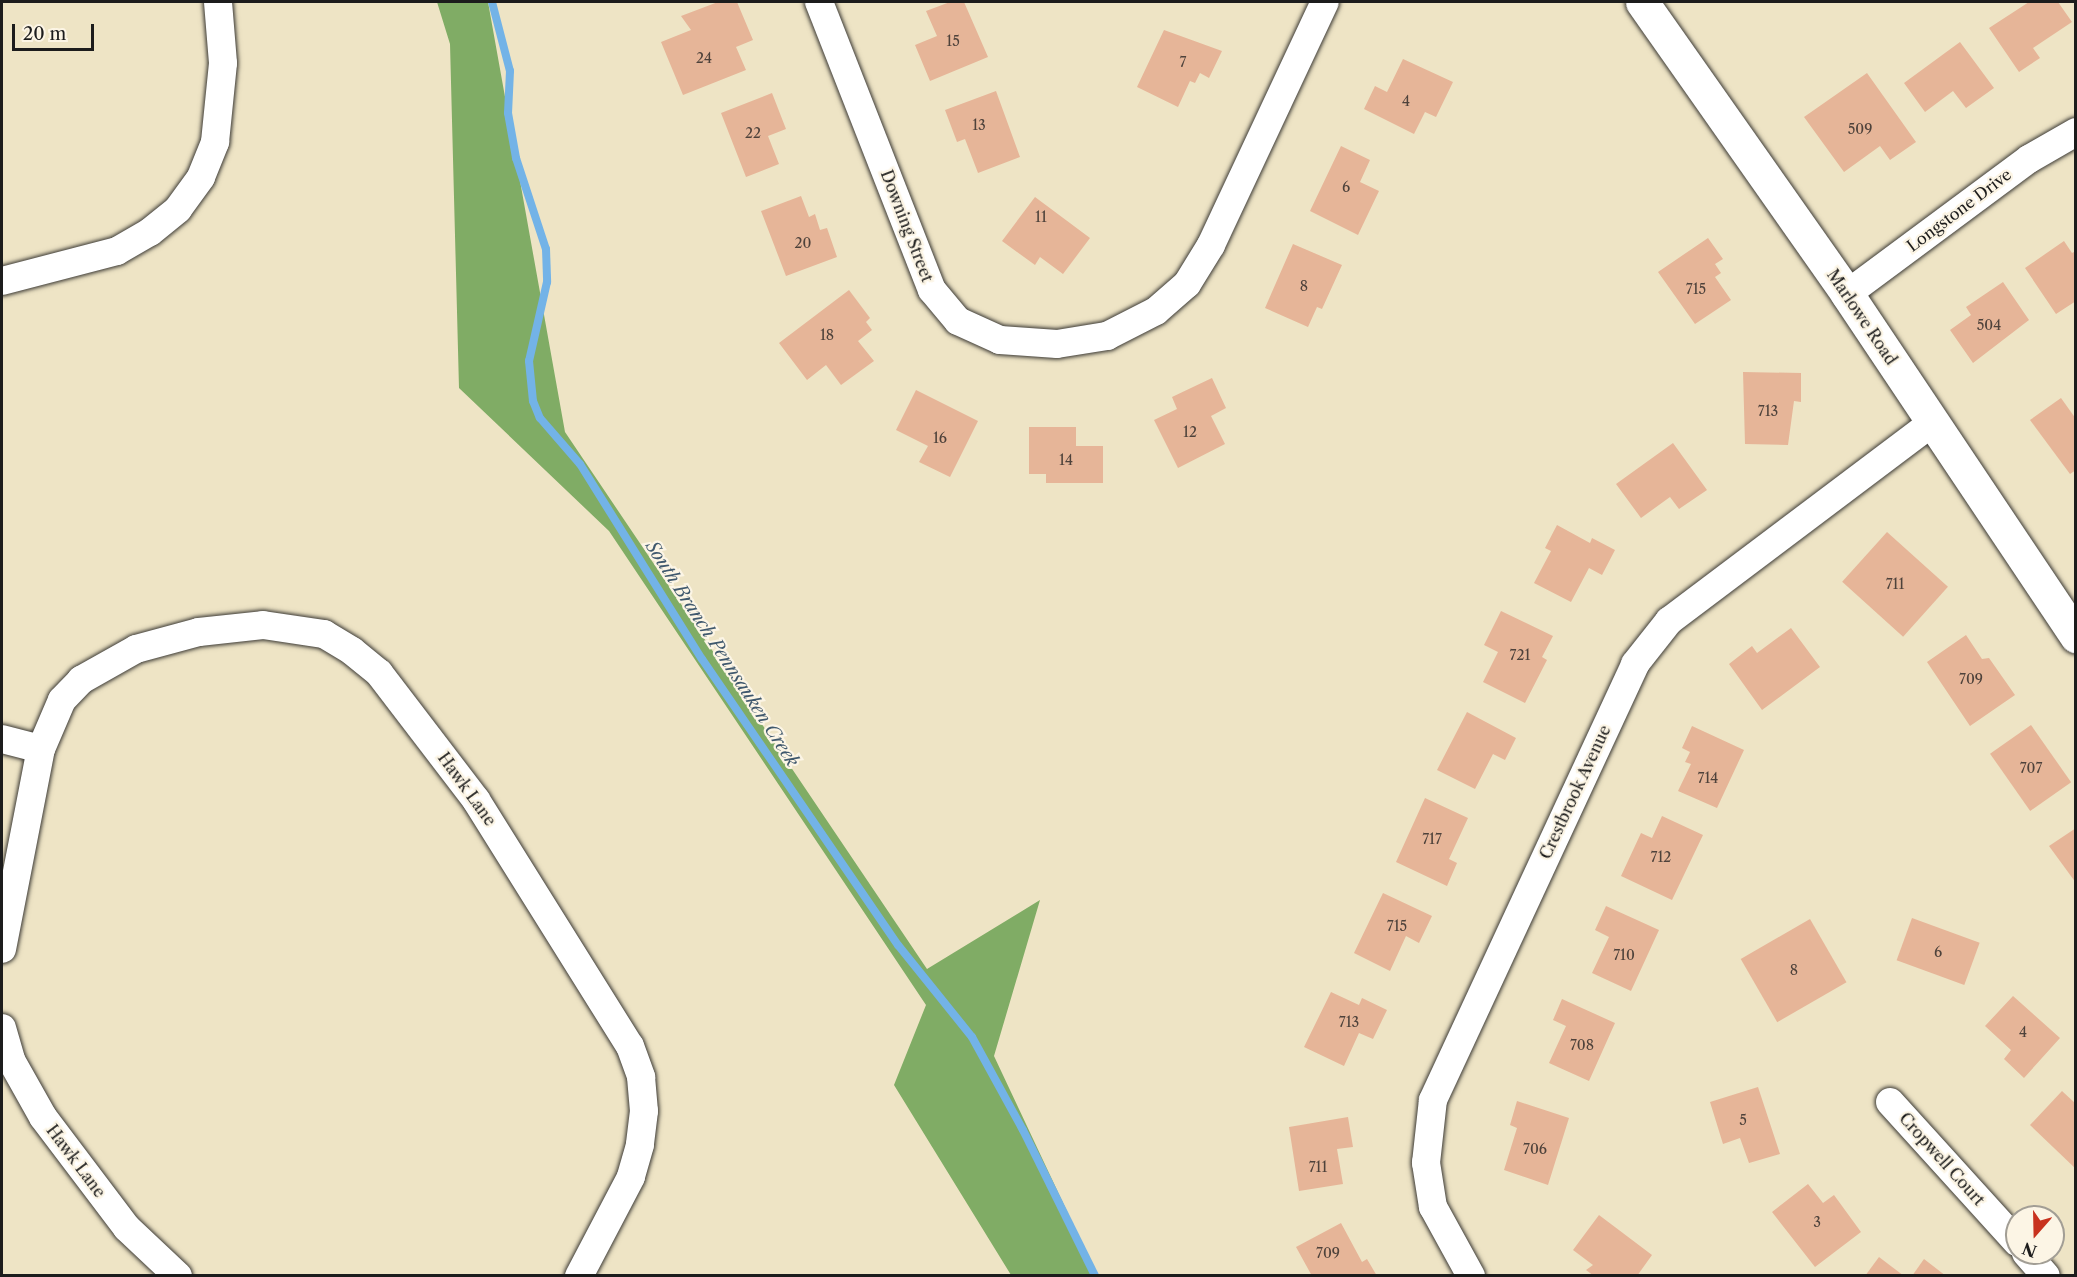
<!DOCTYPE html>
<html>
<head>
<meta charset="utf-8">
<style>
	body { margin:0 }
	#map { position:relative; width:2077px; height:1277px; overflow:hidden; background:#eee4c5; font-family:"Libre Caslon Text",serif }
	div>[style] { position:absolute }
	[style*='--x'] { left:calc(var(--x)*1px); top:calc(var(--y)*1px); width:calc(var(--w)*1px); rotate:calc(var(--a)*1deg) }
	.forest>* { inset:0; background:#80ac65 }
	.stream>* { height:8px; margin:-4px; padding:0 4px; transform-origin:4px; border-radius:4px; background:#73b3e7 }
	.building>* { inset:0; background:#e6b598; transform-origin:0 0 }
	.roads { filter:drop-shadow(0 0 2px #3c3a35) drop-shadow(0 0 2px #3c3a35) }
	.minor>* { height:28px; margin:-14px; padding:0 14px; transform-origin:14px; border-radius:14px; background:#fff }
	.tertiary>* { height:33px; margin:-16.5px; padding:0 16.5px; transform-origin:16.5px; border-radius:16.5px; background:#fff }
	span { translate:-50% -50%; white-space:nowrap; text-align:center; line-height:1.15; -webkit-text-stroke:4.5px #fcf5e5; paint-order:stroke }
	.number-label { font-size:14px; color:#4e423b }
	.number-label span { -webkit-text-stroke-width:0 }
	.street-label { font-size:16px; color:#1c1c1c }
	.water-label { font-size:18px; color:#3f586d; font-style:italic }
	.frame { position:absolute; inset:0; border:3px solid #1c1c1c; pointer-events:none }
	.north { position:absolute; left:2005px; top:1205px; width:60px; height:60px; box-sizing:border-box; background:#fcf5e5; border:2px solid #a29e95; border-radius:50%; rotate:200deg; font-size:16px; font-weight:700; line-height:24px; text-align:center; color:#1c1c1c }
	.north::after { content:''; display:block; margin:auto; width:21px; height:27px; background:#c8321e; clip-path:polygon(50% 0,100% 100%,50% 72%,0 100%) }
	.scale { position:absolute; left:12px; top:24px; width:82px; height:27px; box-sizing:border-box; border:3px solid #1c1c1c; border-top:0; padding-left:8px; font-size:18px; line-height:21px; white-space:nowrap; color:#1c1c1c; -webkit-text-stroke:4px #fcf5e5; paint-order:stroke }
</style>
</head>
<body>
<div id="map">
	<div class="forest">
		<i style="clip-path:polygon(437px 2px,488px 2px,565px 432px,927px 969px,1040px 900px,994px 1056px,1097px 1275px,1011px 1275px,894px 1085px,926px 1005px,609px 531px,459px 388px,450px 44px)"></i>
	</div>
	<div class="stream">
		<i style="--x:492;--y:2;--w:71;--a:75.4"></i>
		<i style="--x:510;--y:71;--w:42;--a:92.7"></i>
		<i style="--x:508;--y:113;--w:46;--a:79.9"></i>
		<i style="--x:516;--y:158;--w:96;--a:71.8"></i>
		<i style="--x:546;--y:249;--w:33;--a:88"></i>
		<i style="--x:547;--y:282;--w:81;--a:102.8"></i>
		<i style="--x:529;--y:361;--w:40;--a:84.3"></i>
		<i style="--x:533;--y:401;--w:18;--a:68"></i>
		<i style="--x:540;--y:418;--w:61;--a:49"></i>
		<i style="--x:580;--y:464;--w:230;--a:58"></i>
		<i style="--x:702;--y:659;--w:347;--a:55.6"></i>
		<i style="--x:898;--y:945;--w:118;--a:51.2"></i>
		<i style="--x:972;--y:1037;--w:106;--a:61.3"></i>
		<i style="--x:1023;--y:1130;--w:163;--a:63.7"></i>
	</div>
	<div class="building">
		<i style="clip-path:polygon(718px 2px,737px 2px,753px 40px,736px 47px,746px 70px,683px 95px,661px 42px,691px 30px,681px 16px)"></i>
		<i style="clip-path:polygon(950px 2px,964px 2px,988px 57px,930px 81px,915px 45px,937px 36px,926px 11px)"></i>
		<i style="clip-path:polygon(2029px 2px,2058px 2px,2072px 22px,2033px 48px,2040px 58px,2019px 72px,1989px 28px)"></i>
		<i style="clip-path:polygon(1164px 30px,1222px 51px,1209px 78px,1200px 73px,1195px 83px,1190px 81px,1178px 107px,1137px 87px)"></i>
		<i style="clip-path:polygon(1960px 42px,1994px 88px,1966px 108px,1953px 91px,1925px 112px,1904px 83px)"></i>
		<i style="clip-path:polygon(1403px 59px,1453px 82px,1436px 117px,1425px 112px,1414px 134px,1364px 109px,1375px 86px,1387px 92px)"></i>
		<i style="clip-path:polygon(1867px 73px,1916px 142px,1890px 160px,1880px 146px,1844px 172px,1804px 117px)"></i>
		<i style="clip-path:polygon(996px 91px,1020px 157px,978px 173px,965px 139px,957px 142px,945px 110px)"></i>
		<i style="clip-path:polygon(772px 93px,786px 129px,768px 136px,779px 164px,746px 177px,721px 113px)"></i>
		<i style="clip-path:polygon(1341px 146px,1370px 160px,1360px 182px,1379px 191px,1358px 235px,1310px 211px)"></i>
		<i style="clip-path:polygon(801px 196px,809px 217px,815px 214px,820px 230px,827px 228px,837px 257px,786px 276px,761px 211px)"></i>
		<i style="clip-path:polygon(1035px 197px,1090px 238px,1063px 274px,1040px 257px,1035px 265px,1002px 241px)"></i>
		<i style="clip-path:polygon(1708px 238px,1723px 259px,1715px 264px,1721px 273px,1715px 277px,1731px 300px,1695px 324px,1658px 272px)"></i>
		<i style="clip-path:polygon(2064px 241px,2072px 253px,2076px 251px,2076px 301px,2056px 314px,2025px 268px)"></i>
		<i style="clip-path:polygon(1293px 244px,1342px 265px,1322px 309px,1317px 307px,1308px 327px,1265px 308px)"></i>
		<i style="clip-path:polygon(2003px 282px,2029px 320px,1973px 363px,1950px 330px,1971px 315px,1966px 307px)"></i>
		<i style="clip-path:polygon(849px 290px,870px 318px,866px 322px,872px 330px,858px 341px,874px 361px,841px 385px,826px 365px,807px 380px,779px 343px)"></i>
		<i style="clip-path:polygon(1743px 372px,1801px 373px,1801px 402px,1794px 401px,1788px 445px,1745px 444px)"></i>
		<i style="clip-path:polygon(1212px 378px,1226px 408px,1211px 416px,1225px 444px,1178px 468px,1154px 420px,1177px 409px,1172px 397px)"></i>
		<i style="clip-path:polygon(916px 390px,978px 421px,950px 477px,919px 462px,928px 446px,896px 430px)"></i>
		<i style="clip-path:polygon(2061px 398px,2076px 419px,2076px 470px,2070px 474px,2030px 420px)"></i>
		<i style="clip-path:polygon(1029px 427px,1076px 427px,1076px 446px,1103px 446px,1103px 483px,1046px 483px,1046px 474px,1029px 474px)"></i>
		<i style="clip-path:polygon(1673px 443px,1707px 490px,1679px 509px,1670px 497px,1641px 518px,1616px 484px)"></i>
		<i style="clip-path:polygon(1557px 525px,1590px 543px,1592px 538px,1615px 550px,1602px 575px,1589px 568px,1571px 602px,1534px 583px,1551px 551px,1545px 548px)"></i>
		<i style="left:1887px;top:532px;width:82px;height:67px;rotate:42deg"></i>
		<i style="clip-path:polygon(1501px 611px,1553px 636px,1542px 657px,1547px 660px,1525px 703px,1483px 682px,1498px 652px,1484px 645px)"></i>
		<i style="clip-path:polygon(1791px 628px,1820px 667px,1762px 710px,1729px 664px,1752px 646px,1757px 653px)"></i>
		<i style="clip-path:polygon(1966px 635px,1982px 659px,1989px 658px,2015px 695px,1970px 726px,1927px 662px)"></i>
		<i style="clip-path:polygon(1467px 712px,1516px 738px,1505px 760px,1493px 754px,1475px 789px,1437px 770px)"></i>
		<i style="left:2031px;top:725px;width:70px;height:50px;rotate:55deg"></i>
		<i style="clip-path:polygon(1692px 726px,1744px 750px,1717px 808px,1678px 791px,1691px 764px,1685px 762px,1690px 752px,1682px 748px)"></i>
		<i style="clip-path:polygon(1425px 798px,1468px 818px,1449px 859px,1457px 863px,1447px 886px,1396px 862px)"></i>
		<i style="clip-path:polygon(1662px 816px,1703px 835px,1672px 900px,1621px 876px,1641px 833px,1652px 838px)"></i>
		<i style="clip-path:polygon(2076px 828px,2076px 883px,2049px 846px)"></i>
		<i style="clip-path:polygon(1383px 893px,1432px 916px,1419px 943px,1406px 936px,1390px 971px,1354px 953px)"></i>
		<i style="clip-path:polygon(1606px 906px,1659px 930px,1631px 991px,1592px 973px,1609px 937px,1595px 930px)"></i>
		<i style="left:1912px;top:918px;width:72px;height:45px;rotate:20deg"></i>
		<i style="left:1810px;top:919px;width:73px;height:80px;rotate:60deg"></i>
		<i style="clip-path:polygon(1331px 992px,1359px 1005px,1362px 998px,1387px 1010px,1373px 1039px,1359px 1033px,1344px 1066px,1304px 1047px)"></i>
		<i style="clip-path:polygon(2013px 996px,2060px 1038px,2024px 1078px,2004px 1059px,2011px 1050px,1985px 1026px)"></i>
		<i style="clip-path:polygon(1562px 999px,1615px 1023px,1589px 1081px,1549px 1063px,1566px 1026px,1553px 1020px)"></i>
		<i style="clip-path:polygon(1758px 1087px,1780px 1154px,1749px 1163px,1740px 1138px,1723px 1144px,1710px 1102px)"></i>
		<i style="clip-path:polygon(2062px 1091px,2076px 1104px,2076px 1169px,2030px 1125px)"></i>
		<i style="clip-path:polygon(1517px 1101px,1569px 1118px,1548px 1185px,1504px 1170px,1517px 1128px,1510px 1125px)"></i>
		<i style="clip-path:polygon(1348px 1117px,1353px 1147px,1337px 1149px,1343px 1184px,1299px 1191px,1289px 1127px)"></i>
		<i style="clip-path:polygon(1808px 1184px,1823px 1203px,1834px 1195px,1861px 1232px,1815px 1267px,1772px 1212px)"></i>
		<i style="clip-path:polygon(1599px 1215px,1652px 1255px,1637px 1276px,1594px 1276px,1586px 1270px,1593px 1265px,1573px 1250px)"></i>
		<i style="clip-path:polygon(1341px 1223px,1362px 1262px,1367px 1259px,1377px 1276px,1312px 1276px,1296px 1247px)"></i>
		<i style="clip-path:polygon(1879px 1257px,1904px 1276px,1865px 1276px)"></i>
		<i style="clip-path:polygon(1924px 1259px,1946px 1276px,1912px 1276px)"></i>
	</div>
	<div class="roads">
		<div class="minor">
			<i style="--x:819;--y:2;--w:309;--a:68.6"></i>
			<i style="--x:932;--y:290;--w:40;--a:50"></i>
			<i style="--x:958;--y:321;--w:46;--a:24.3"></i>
			<i style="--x:1000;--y:340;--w:57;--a:4"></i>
			<i style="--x:1057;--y:344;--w:51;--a:-9.1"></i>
			<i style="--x:1107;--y:336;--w:55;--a:-27"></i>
			<i style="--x:1156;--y:311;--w:41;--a:-41.1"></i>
			<i style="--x:1187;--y:284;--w:46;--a:-58.4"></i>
			<i style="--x:1211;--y:245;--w:268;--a:-64.9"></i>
			<i style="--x:2;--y:281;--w:119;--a:-14.6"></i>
			<i style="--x:117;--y:251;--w:38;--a:-30"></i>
			<i style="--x:150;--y:232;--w:36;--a:-39"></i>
			<i style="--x:178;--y:209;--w:39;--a:-54"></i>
			<i style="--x:201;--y:177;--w:38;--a:-68"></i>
			<i style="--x:215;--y:142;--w:79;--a:-84.2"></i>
			<i style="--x:223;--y:63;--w:61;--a:-94.7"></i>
			<i style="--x:1847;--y:294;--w:227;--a:-36.6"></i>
			<i style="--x:2029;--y:159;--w:54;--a:-29.9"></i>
			<i style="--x:2;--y:739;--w:40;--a:14.4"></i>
			<i style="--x:2;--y:949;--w:204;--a:-79"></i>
			<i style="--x:41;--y:749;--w:53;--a:-66.8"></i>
			<i style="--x:62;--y:700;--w:28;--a:-46"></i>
			<i style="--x:81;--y:680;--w:63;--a:-29.4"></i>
			<i style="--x:136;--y:649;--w:65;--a:-15.1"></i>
			<i style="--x:199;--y:632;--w:64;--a:-6.2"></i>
			<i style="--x:263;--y:625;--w:62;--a:8.4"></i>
			<i style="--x:324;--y:634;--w:33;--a:31"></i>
			<i style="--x:352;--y:651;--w:35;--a:39"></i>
			<i style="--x:379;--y:673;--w:160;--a:52.6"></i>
			<i style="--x:476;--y:800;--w:290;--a:58"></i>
			<i style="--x:630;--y:1046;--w:33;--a:70"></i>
			<i style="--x:641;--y:1077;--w:34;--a:85"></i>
			<i style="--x:644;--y:1111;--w:34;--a:97"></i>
			<i style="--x:640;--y:1145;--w:33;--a:106"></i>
			<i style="--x:631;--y:1177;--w:112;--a:117.7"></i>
			<i style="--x:2;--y:1028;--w:33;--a:74"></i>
			<i style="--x:11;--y:1060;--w:65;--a:60.7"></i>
			<i style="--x:43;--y:1117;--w:139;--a:52.9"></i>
			<i style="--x:127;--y:1228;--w:70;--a:43.3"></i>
			<i style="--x:1890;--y:1102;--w:189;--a:47.8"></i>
			<i style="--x:2026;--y:1253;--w:30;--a:49"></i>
			<i style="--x:1471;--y:1276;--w:79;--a:-118.8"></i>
			<i style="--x:1433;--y:1207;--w:45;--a:-99"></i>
			<i style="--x:1426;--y:1163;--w:63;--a:-83.7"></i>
			<i style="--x:1433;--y:1100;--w:481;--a:-65.1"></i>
			<i style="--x:1635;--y:664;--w:55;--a:-51.7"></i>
			<i style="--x:1669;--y:621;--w:329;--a:-37"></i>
		</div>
		<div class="tertiary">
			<i style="--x:1642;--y:2;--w:357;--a:54.9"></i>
			<i style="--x:1847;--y:294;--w:412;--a:56.2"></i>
		</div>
	</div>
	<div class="number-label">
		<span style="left:953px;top:41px">15</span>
		<span style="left:704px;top:58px">24</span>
		<span style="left:1183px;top:62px">7</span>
		<span style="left:1406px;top:101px">4</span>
		<span style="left:979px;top:125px">13</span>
		<span style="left:1860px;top:129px">509</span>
		<span style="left:753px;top:133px">22</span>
		<span style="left:1346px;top:187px">6</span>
		<span style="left:1041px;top:217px">11</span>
		<span style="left:803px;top:243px">20</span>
		<span style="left:1304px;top:286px">8</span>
		<span style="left:1696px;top:289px">715</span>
		<span style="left:1989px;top:325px">504</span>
		<span style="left:827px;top:335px">18</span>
		<span style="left:1768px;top:411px">713</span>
		<span style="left:1190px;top:432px">12</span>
		<span style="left:940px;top:438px">16</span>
		<span style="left:1066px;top:460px">14</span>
		<span style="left:1895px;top:584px">711</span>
		<span style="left:1520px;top:655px">721</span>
		<span style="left:1971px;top:679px">709</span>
		<span style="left:2031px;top:768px">707</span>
		<span style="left:1708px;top:778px">714</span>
		<span style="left:1432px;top:839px">717</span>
		<span style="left:1661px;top:857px">712</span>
		<span style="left:1397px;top:926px">715</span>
		<span style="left:1938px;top:952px">6</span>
		<span style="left:1624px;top:955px">710</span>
		<span style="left:1794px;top:970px">8</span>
		<span style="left:1349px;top:1022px">713</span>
		<span style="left:2023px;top:1032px">4</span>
		<span style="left:1582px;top:1045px">708</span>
		<span style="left:1743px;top:1120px">5</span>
		<span style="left:1535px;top:1149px">706</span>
		<span style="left:1318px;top:1167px">711</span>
		<span style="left:1817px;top:1222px">3</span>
		<span style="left:1328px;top:1253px">709</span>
	</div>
	<div class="street-label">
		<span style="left:1959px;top:210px;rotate:-37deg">Longstone Drive</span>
		<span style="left:907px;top:226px;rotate:69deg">Downing Street</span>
		<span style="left:1862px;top:317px;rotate:56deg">Marlowe Road</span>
		<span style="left:467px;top:789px;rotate:54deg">Hawk Lane</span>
		<span style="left:1575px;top:792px;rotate:-65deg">Crestbrook Avenue</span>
		<span style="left:1942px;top:1159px;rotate:48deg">Cropwell Court</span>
		<span style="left:76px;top:1161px;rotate:53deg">Hawk Lane</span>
	</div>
	<div class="water-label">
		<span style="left:722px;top:654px;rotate:57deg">South Branch Pennsauken Creek</span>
	</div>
	<div class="frame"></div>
	<div class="north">N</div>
	<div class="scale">20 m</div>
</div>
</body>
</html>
